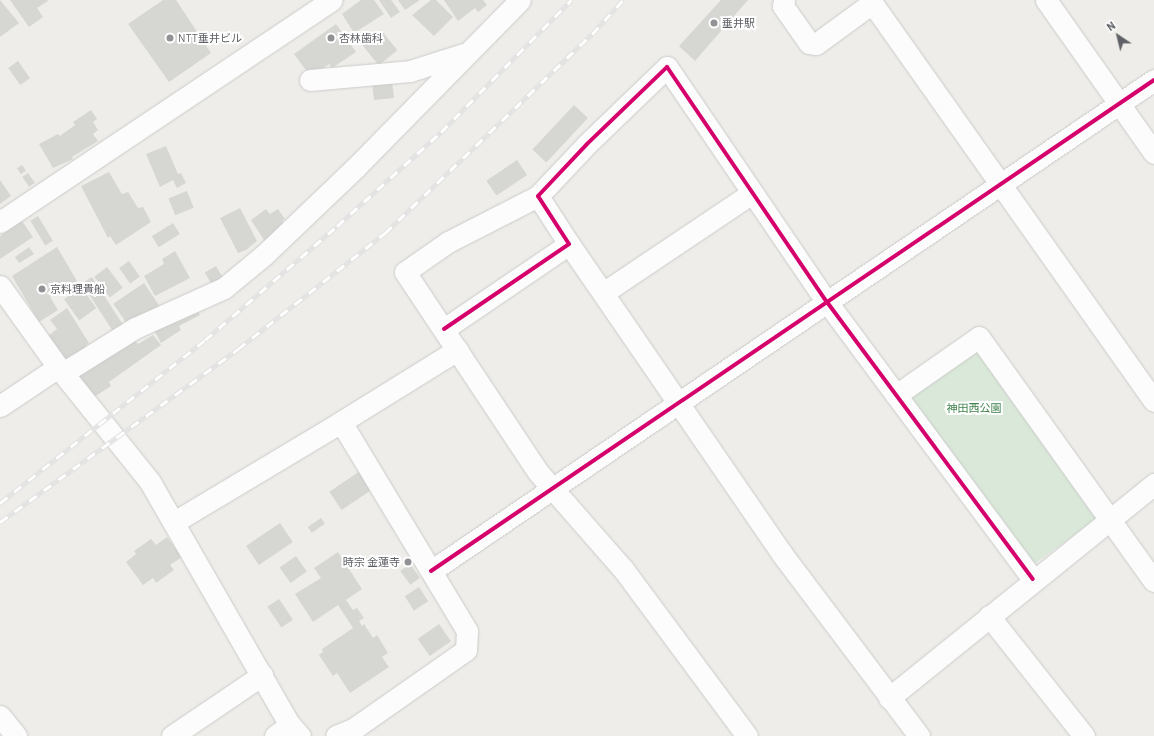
<!DOCTYPE html>
<html>
<head>
<meta charset="utf-8">
<style>
	body { margin:0 }
	#map { position:relative; width:1154px; height:736px; overflow:hidden; background:#eeede9; font-family:Barlow,"Noto Sans JP",sans-serif }
	div>[style] { position:absolute }
	[style*='--x'] { left:calc(var(--x)*1px); top:calc(var(--y)*1px); width:calc(var(--w)*1px); rotate:calc(var(--a)*1deg) }
	.green>* { inset:0; background:#d9e8d8; transform-origin:0 0 }
	.building>* { inset:0; background:#d6d6d3; transform-origin:0 0 }
	.roads { filter:drop-shadow(0 0 1px #cbcbca) drop-shadow(0 0 1px #cbcbca) }
	.minor>* { height:21px; margin:-10.5px; padding:0 10.5px; transform-origin:10.5px; border-radius:10.5px; background:#fcfcfc }
	.rail>* { height:4.5px; margin-top:-2.25px; transform-origin:0; background:repeating-linear-gradient(90deg,#fff 0 9px,#e3e3e3 0 18px); box-sizing:border-box; border-block:1px solid #e3e3e3 }
	.cycleway>* { height:4px; margin:-2px; padding:0 2px; transform-origin:2px; border-radius:2px; background:#d6006c }
	.dots>* { width:11px; height:11px; translate:-50% -50%; box-sizing:border-box; border:2px solid #fff; border-radius:50% }
	span { translate:-50% -50%; white-space:nowrap; text-align:center; line-height:1.15; -webkit-text-stroke:4px #fff; paint-order:stroke }
	.poi-label { font-size:11px; color:#5f6166 }
	.left { translate:0 -50%; text-align:left }
	.right { translate:-100% -50%; text-align:right }
	.park-label { font-size:11px; color:#41834e }
	.north { position:absolute; left:1098px; top:16px; width:40px; height:40px; -webkit-text-stroke:3px #fff; paint-order:stroke; rotate:325deg; font-size:11px; font-weight:700; line-height:16px; text-align:center; color:#5f6166 }
	.north::after { content:''; display:block; margin:auto; width:14px; height:18px; background:#5f6166; clip-path:polygon(50% 0,100% 100%,50% 72%,0 100%) }
</style>
</head>
<body>
<div id="map">
	<div class="green">
		<i style="left:979px;top:337px;width:216px;height:93px;rotate:54deg"></i>
	</div>
	<div class="building">
		<i style="clip-path:polygon(0 0,19px 23px,0 37px)"></i>
		<i style="clip-path:polygon(10px 0,47px 0,48px 1px,37px 8px,43px 17px,29px 27px)"></i>
		<i style="clip-path:polygon(163px 0,176px 0,211px 53px,169px 82px,128px 24px)"></i>
		<i style="clip-path:polygon(361px 0,374px 0,384px 14px,354px 33px,342px 14px)"></i>
		<i style="clip-path:polygon(379px 0,391px 0,400px 12px,391px 18px)"></i>
		<i style="clip-path:polygon(398px 0,420px 0,405px 10px)"></i>
		<i style="clip-path:polygon(431px 0,436px 0,453px 17px,434px 36px,412px 15px)"></i>
		<i style="clip-path:polygon(444px 0,483px 0,487px 5px,478px 12px,475px 8px,458px 21px)"></i>
		<i style="clip-path:polygon(721px 0,748px 0,695px 61px,679px 46px)"></i>
		<i style="clip-path:polygon(336px 24px,356px 52px,332px 68px,329px 64px,311px 77px,294px 54px)"></i>
		<i style="left:381px;top:30px;width:26px;height:24px;rotate:51deg"></i>
		<i style="left:18px;top:61px;width:21px;height:12px;rotate:55deg"></i>
		<i style="left:392px;top:80px;width:18px;height:20px;rotate:84deg"></i>
		<i style="left:574px;top:105px;width:19px;height:61px;rotate:43deg"></i>
		<i style="clip-path:polygon(91px 110px,97px 119px,93px 122px,98px 130px,93px 134px,98px 141px,72px 157px,73px 159px,53px 168px,39px 144px,58px 134px,60px 136px,75px 125px,73px 122px)"></i>
		<i style="clip-path:polygon(166px 146px,178px 174px,181px 173px,186px 183px,177px 188px,173px 180px,160px 187px,146px 154px)"></i>
		<i style="left:517px;top:160px;width:18px;height:37px;rotate:56deg"></i>
		<i style="left:22px;top:165px;width:7px;height:6px;rotate:56deg"></i>
		<i style="clip-path:polygon(109px 172px,122px 194px,128px 192px,138px 208px,143px 207px,151px 222px,116px 245px,110px 236px,108px 238px,81px 186px)"></i>
		<i style="left:28px;top:173px;width:12px;height:7px;rotate:55deg"></i>
		<i style="clip-path:polygon(0 180px,11px 196px,0 204px)"></i>
		<i style="left:187px;top:191px;width:18px;height:20px;rotate:68deg"></i>
		<i style="clip-path:polygon(240px 208px,257px 241px,246px 250px,238px 253px,220px 218px)"></i>
		<i style="clip-path:polygon(266px 209px,270px 214px,278px 209px,285px 219px,282px 221px,286px 226px,264px 240px,251px 220px)"></i>
		<i style="left:38px;top:216px;width:29px;height:9px;rotate:59deg"></i>
		<i style="clip-path:polygon(22px 221px,33px 237px,0 259px,0 236px)"></i>
		<i style="left:173px;top:223px;width:13px;height:25px;rotate:58deg"></i>
		<i style="clip-path:polygon(29px 247px,34px 254px,19px 263px,15px 257px)"></i>
		<i style="clip-path:polygon(57px 247px,77px 281px,50px 297px,58px 310px,39px 322px,12px 276px)"></i>
		<i style="clip-path:polygon(175px 251px,190px 278px,155px 296px,144px 276px,164px 264px,162px 259px)"></i>
		<i style="left:129px;top:261px;width:19px;height:12px;rotate:55deg"></i>
		<i style="left:216px;top:266px;width:16px;height:13px;rotate:60deg"></i>
		<i style="left:107px;top:267px;width:26px;height:16px;rotate:53deg"></i>
		<i style="left:92px;top:277px;width:57px;height:12px;rotate:57deg"></i>
		<i style="left:144px;top:283px;width:27px;height:37px;rotate:56deg"></i>
		<i style="left:81px;top:287px;width:26px;height:21px;rotate:54deg"></i>
		<i style="clip-path:polygon(67px 308px,89px 343px,86px 345px,90px 350px,78px 359px,73px 354px,63px 361px,48px 336px,57px 329px,50px 320px)"></i>
		<i style="clip-path:polygon(197px 309px,200px 315px,179px 326px,181px 330px,161px 343px,153px 328px)"></i>
		<i style="clip-path:polygon(153px 335px,161px 345px,109px 382px,111px 386px,94px 397px,75px 374px,132px 337px,138px 344px)"></i>
		<i style="left:360px;top:471px;width:22px;height:37px;rotate:56deg"></i>
		<i style="left:321px;top:518px;width:7px;height:16px;rotate:56deg"></i>
		<i style="left:280px;top:523px;width:23px;height:41px;rotate:56deg"></i>
		<i style="clip-path:polygon(167px 537px,182px 557px,170px 565px,174px 570px,156px 583px,153px 578px,143px 585px,126px 562px,136px 554px,134px 551px,151px 539px,156px 545px)"></i>
		<i style="clip-path:polygon(338px 552px,362px 589px,346px 600px,353px 610px,357px 608px,364px 618px,359px 621px,362px 626px,364px 624px,373px 638px,377px 635px,388px 653px,382px 657px,389px 667px,350px 693px,337px 673px,333px 676px,319px 655px,323px 652px,322px 649px,353px 628px,338px 605px,313px 622px,295px 594px,321px 578px,314px 568px)"></i>
		<i style="left:296px;top:556px;width:19px;height:20px;rotate:55deg"></i>
		<i style="left:410px;top:564px;width:17px;height:12px;rotate:54deg"></i>
		<i style="left:419px;top:587px;width:17px;height:17px;rotate:57deg"></i>
		<i style="left:279px;top:599px;width:25px;height:14px;rotate:56deg"></i>
		<i style="left:439px;top:624px;width:21px;height:26px;rotate:55deg"></i>
	</div>
	<div class="roads">
		<div class="minor">
			<i style="--x:784;--y:0;--w:6;--a:99"></i>
			<i style="--x:783;--y:6;--w:45;--a:54.9"></i>
			<i style="--x:809;--y:43;--w:7;--a:8"></i>
			<i style="--x:816;--y:44;--w:69;--a:-36.2"></i>
			<i style="--x:870;--y:0;--w:491;--a:54.7"></i>
			<i style="--x:1046;--y:0;--w:187;--a:54.8"></i>
			<i style="--x:310;--y:80;--w:100;--a:-5.1"></i>
			<i style="--x:410;--y:71;--w:57;--a:-17.5"></i>
			<i style="--x:538;--y:196;--w:101;--a:152.9"></i>
			<i style="--x:448;--y:242;--w:52;--a:145.1"></i>
			<i style="--x:405;--y:272;--w:240;--a:56.4"></i>
			<i style="--x:538;--y:472;--w:129;--a:48.8"></i>
			<i style="--x:623;--y:569;--w:208;--a:53.4"></i>
			<i style="--x:0;--y:222;--w:399;--a:-33.8"></i>
			<i style="--x:569;--y:244;--w:376;--a:55.5"></i>
			<i style="--x:782;--y:554;--w:228;--a:53"></i>
			<i style="--x:0;--y:286;--w:100;--a:54.4"></i>
			<i style="--x:58;--y:367;--w:147;--a:51.3"></i>
			<i style="--x:150;--y:482;--w:280;--a:60.1"></i>
			<i style="--x:290;--y:725;--w:15;--a:48"></i>
			<i style="--x:603;--y:293;--w:179;--a:-33.9"></i>
			<i style="--x:444;--y:329;--w:151;--a:-34.2"></i>
			<i style="--x:569;--y:244;--w:57;--a:-122.9"></i>
			<i style="--x:538;--y:196;--w:71;--a:-46.7"></i>
			<i style="--x:587;--y:144;--w:111;--a:-43.9"></i>
			<i style="--x:667;--y:67;--w:284;--a:55.8"></i>
			<i style="--x:827;--y:302;--w:345;--a:53.4"></i>
			<i style="--x:63;--y:373;--w:85;--a:-32"></i>
			<i style="--x:135;--y:328;--w:98;--a:-24.2"></i>
			<i style="--x:224;--y:288;--w:52;--a:-39.5"></i>
			<i style="--x:264;--y:255;--w:126;--a:-43.7"></i>
			<i style="--x:355;--y:168;--w:235;--a:-45.5"></i>
			<i style="--x:896;--y:395;--w:101;--a:-34.9"></i>
			<i style="--x:979;--y:337;--w:300;--a:54.4"></i>
			<i style="--x:0;--y:406;--w:70;--a:-33.9"></i>
			<i style="--x:341;--y:422;--w:137;--a:-31.8"></i>
			<i style="--x:174;--y:522;--w:195;--a:-30.9"></i>
			<i style="--x:341;--y:422;--w:244;--a:58.9"></i>
			<i style="--x:467;--y:631;--w:19;--a:93"></i>
			<i style="--x:466;--y:650;--w:138;--a:145"></i>
			<i style="--x:353;--y:729;--w:18;--a:158"></i>
			<i style="--x:431;--y:571;--w:874;--a:-34.18"></i>
			<i style="--x:989;--y:616;--w:153;--a:51.6"></i>
			<i style="--x:889;--y:698;--w:341;--a:-38.9"></i>
			<i style="--x:0;--y:716;--w:26;--a:51"></i>
			<i style="--x:172;--y:736;--w:109;--a:-34.1"></i>
			<i style="--x:275;--y:736;--w:19;--a:-36"></i>
		</div>
	</div>
	<div class="rail">
		<i style="--x:0;--y:503;--w:262;--a:-38.5"></i>
		<i style="--x:205;--y:340;--w:174;--a:-40.8"></i>
		<i style="--x:337;--y:226;--w:140;--a:-42.1"></i>
		<i style="--x:441;--y:132;--w:185;--a:-45.4"></i>
		<i style="--x:0;--y:522;--w:294;--a:-36"></i>
		<i style="--x:238;--y:349;--w:187;--a:-38.3"></i>
		<i style="--x:385;--y:233;--w:287;--a:-43.9"></i>
		<i style="--x:592;--y:34;--w:46;--a:-47.6"></i>
	</div>
	<div class="cycleway">
		<i style="--x:444;--y:329;--w:151;--a:-34.2"></i>
		<i style="--x:569;--y:244;--w:57;--a:-122.9"></i>
		<i style="--x:538;--y:196;--w:71;--a:-46.7"></i>
		<i style="--x:587;--y:144;--w:111;--a:-43.9"></i>
		<i style="--x:667;--y:67;--w:284;--a:55.8"></i>
		<i style="--x:827;--y:302;--w:345;--a:53.4"></i>
		<i style="--x:431;--y:571;--w:874;--a:-34.18"></i>
	</div>
	<div class="dots">
		<i style="left:714px;top:23px;background:#919294"></i>
		<i style="left:170px;top:38px;background:#919294"></i>
		<i style="left:331px;top:38px;background:#919294"></i>
		<i style="left:42px;top:289px;background:#919294"></i>
		<i style="left:408px;top:562px;background:#919294"></i>
	</div>
	<div class="poi-label">
		<span class="left" style="left:722px;top:23px">垂井駅</span>
		<span class="left" style="left:178px;top:38px">NTT垂井ビル</span>
		<span class="left" style="left:339px;top:38px">杏林歯科</span>
		<span class="left" style="left:50px;top:289px">京料理貴船</span>
		<span class="right" style="left:400px;top:562px">時宗 金蓮寺</span>
	</div>
	<div class="park-label">
		<span style="left:974px;top:408px">神田西公園</span>
	</div>
	<div class="north">N</div>
</div>
</body>
</html>
